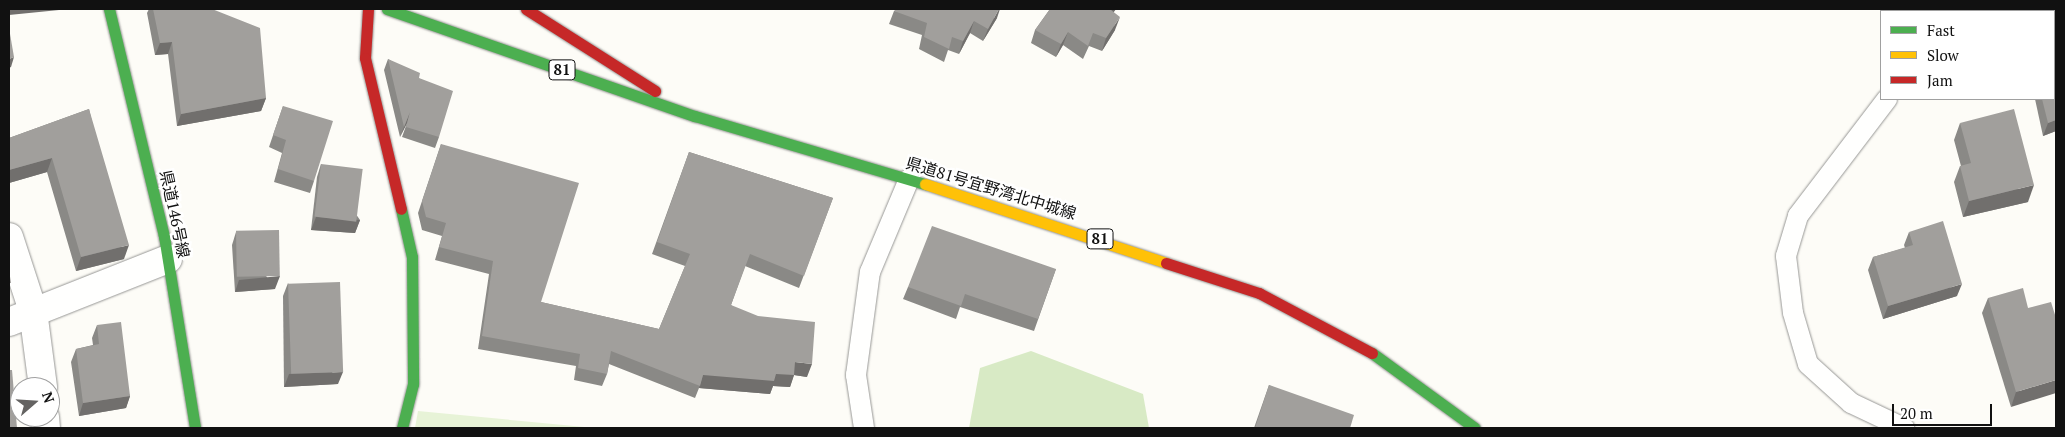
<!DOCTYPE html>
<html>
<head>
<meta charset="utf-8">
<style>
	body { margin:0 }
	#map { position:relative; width:2065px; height:437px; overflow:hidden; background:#fdfcf7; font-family:"PT Serif","Noto Sans JP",serif }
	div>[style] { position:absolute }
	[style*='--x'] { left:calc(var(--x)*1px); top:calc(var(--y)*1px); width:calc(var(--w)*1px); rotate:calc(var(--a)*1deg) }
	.green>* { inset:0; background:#e7f3d7 }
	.forest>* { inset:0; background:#d8eac5 }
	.roads { filter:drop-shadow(0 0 1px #979795) drop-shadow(0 0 1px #979795) }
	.lane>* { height:20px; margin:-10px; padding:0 10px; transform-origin:10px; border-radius:10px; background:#fffffe }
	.street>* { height:28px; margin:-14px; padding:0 14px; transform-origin:14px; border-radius:14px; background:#fffffe }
	.fast>* { height:11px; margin:-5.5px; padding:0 5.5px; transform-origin:5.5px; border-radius:5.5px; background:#4caf50 }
	.slow>* { height:11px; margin:-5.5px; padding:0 5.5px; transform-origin:5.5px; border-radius:5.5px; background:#ffc107 }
	.jam>* { height:11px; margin:-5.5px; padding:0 5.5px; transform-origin:5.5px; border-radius:5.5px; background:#c62828 }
	.wall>* { inset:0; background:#8a8986 }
	.shaded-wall>* { inset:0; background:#716f6d }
	.building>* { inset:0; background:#a19f9c; transform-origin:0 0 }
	span { translate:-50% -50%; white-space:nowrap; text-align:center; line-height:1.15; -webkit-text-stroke:5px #fff; paint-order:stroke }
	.shield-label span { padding:1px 4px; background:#fff; border:1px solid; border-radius:4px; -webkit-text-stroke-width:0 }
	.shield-label { font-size:15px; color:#111; font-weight:700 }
	.street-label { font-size:16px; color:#111 }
	.frame { position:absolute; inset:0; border:10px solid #111; pointer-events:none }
	.legend { position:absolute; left:1880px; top:10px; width:175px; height:90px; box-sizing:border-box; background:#fff; border:1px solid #a0a0a0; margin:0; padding:6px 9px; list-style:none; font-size:15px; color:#111 }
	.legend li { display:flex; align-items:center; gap:10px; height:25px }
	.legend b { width:25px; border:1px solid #a0a0a0 }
	.north { position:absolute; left:10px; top:377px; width:50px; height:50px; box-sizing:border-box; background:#fff; border:1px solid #a0a0a0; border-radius:50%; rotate:71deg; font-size:14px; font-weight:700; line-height:20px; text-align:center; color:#111 }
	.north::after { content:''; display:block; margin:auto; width:18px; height:22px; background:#646362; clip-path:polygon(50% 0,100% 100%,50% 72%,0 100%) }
	.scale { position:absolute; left:1892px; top:404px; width:100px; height:22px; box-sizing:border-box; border:2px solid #111; border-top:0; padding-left:6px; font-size:15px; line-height:18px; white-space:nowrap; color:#111; -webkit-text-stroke:4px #fff; paint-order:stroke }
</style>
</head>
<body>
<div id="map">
	<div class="green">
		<i style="clip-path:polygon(418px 411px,595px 428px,415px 428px)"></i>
	</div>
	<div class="forest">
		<i style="clip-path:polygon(1031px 351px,1143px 394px,1149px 428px,969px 428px,980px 368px)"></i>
	</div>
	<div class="roads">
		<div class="lane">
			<i style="--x:1959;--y:11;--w:3;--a:-45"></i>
			<i style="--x:1887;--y:99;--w:147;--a:127.3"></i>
			<i style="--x:1798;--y:216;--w:42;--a:106.7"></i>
			<i style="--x:1786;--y:256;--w:57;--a:83"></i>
			<i style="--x:1793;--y:313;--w:53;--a:73.6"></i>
			<i style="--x:1808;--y:364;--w:58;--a:42.2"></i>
			<i style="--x:1851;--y:403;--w:59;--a:25.3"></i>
			<i style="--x:864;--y:428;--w:54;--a:-98.6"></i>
			<i style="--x:856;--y:375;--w:104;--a:-82.3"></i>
			<i style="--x:870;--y:272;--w:101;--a:-67.2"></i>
		</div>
		<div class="street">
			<i style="--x:9;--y:237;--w:78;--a:72"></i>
			<i style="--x:33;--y:311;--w:77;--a:82.5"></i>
			<i style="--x:9;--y:322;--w:171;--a:-21.6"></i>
			<i style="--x:45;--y:417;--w:11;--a:85"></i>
		</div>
		<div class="fast">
			<i style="--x:109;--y:9;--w:234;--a:76.4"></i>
			<i style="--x:164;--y:236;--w:194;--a:80.8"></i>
			<i style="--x:387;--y:9;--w:326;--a:19.2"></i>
			<i style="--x:695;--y:116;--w:240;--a:16.5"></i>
			<i style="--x:401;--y:209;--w:49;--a:77.1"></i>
			<i style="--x:412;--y:257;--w:127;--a:89.5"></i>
			<i style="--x:413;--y:384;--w:45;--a:104"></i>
			<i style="--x:1372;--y:353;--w:127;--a:36.1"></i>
		</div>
		<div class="slow">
			<i style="--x:925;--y:184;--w:254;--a:18.1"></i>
		</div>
		<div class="jam">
			<i style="--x:368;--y:9;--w:49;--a:93.5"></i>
			<i style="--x:365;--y:58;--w:155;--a:76.6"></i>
			<i style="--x:526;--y:9;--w:153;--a:32.4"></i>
			<i style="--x:1166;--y:263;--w:98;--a:17.9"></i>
			<i style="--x:1259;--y:293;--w:128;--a:28"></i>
		</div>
	</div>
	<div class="wall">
		<i style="clip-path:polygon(149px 9px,212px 9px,266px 98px,261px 111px,177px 126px,168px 54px,155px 55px,147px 13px)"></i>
		<i style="clip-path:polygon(1050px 9px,1116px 9px,1113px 12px,1115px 30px,1102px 51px,1089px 46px,1083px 59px,1063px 45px,1056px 57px,1031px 43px,1035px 30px)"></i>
		<i style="clip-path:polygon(894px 11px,997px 18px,983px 41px,970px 33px,959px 54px,948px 50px,944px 62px,919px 49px,922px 35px,889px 24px)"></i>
		<i style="clip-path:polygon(388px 59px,419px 78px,439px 137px,435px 148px,402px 137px,407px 123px,400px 137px,384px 70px)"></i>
		<i style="clip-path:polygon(2035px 99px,2054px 99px,2056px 131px,2043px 136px)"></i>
		<i style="clip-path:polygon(283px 106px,314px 181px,310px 193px,274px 182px,282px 153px,269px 147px)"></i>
		<i style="clip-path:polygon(89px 109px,124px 259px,76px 271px,47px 172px,9px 183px,9px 138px)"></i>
		<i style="clip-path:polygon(1960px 123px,2028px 202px,1963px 217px,1954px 182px,1960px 166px,1961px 166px,1954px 140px)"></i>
		<i style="clip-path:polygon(441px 144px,541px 302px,659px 329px,685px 266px,652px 254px,689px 152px,833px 198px,799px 288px,745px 266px,731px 305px,807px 377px,794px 375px,790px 387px,773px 386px,770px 394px,699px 388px,695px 398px,609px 364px,607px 374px,602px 386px,574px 380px,576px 366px,478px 349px,489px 274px,435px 260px,442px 236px,422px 230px,418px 213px)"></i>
		<i style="clip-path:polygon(321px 164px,360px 220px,355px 233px,311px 230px,317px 177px)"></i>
		<i style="clip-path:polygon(236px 232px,275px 289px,235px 292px,232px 245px)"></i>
		<i style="clip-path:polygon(1909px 232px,1957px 296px,1883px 319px,1868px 270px,1873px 257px,1905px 248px,1904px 245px)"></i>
		<i style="clip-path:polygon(1056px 269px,1034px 331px,960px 307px,956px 319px,903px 299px,908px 287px)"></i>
		<i style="clip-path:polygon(288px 283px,338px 384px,284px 387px,283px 296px)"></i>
		<i style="clip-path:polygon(1988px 298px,2028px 308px,2056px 318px,2011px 407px,1982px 313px)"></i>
		<i style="clip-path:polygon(97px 325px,130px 396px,126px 408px,79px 416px,71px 362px,76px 349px,93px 345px,92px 338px)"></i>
		<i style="clip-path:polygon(1269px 385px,1350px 428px,1254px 428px)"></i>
	</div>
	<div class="shaded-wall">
		<i style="clip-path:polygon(9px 9px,69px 9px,9px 15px)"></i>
		<i style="clip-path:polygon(999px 9px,1000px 9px,997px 18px,983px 41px,988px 29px)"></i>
		<i style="clip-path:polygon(1112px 9px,1116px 9px,1106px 23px)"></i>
		<i style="clip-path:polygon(1120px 17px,1115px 30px,1102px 51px,1106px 38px)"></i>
		<i style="clip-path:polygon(974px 21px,970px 33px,959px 54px,963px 41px)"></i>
		<i style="clip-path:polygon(1068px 32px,1063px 45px,1056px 57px,1061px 44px)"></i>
		<i style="clip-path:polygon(172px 42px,168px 54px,155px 55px,160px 43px)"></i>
		<i style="clip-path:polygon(14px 57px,11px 67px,9px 68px,9px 59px)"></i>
		<i style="clip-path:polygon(266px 98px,261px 111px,177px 126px,181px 114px)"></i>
		<i style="clip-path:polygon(410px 112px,407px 123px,400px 137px)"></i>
		<i style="clip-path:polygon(2056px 120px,2056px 131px,2043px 136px,2048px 123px)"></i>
		<i style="clip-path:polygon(52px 158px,47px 172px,9px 183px,9px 170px)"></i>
		<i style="clip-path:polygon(2034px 185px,2028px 202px,1963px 217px,1969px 201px)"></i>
		<i style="clip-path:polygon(316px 217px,360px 220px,355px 233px,311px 230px)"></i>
		<i style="clip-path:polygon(129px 245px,124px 259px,76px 271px,81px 257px)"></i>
		<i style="clip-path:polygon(280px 276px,275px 289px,235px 292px,239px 280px)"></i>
		<i style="clip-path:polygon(1962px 284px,1957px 296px,1883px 319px,1888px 306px)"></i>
		<i style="clip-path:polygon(795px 362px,812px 364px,807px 377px,794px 375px,790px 387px,773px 386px,770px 394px,699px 388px,703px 375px,776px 374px)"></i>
		<i style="clip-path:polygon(343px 372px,338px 384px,284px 387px,289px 374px)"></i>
		<i style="clip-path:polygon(2056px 380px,2056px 393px,2011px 407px,2016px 392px)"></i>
		<i style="clip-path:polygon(130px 396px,126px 408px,79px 416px,83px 403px)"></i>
	</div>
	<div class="building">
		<i style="clip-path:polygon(153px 9px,212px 9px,260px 28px,266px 98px,181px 114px,172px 42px,160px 43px)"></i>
		<i style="clip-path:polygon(896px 9px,999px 9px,988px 29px,974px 21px,963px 41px,952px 37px,949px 49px,924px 37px,927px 23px,894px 11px)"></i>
		<i style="clip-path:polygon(1050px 9px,1112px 9px,1111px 10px,1120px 17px,1106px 38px,1093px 33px,1088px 46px,1068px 32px,1061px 44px,1035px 30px)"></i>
		<i style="clip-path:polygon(2054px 27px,2056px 27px,2056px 120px,2048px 123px,2042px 99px,2054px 99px)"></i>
		<i style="clip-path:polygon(9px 28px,14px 57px,9px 59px)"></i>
		<i style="clip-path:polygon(388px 59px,420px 73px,419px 78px,453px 91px,439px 137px,406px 127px,410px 112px,404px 127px)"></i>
		<i style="clip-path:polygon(283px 106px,333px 121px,314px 181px,278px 169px,286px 140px,273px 135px)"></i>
		<i style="clip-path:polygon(89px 109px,129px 245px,81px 257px,52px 158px,9px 170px,9px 138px)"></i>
		<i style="clip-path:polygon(2014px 109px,2034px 185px,1969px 201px,1960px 166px,1971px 163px,1960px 123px)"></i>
		<i style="clip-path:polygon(441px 144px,579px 183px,541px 302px,659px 329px,690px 254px,657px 242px,689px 152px,833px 198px,804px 276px,750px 254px,731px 305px,758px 316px,815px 322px,812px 364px,795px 362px,794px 375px,776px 374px,774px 381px,703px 375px,700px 386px,611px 351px,607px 374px,578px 368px,580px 354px,482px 336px,493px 261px,439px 247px,446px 223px,426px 217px,422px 201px)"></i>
		<i style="left:321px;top:164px;width:42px;height:53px;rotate:7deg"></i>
		<i style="clip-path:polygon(1943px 221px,1962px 284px,1888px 306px,1873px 257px,1913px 245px,1909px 232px)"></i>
		<i style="clip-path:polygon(932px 226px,1056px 269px,1038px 319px,965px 294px,961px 306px,908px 287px)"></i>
		<i style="left:279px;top:230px;width:46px;height:43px;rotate:89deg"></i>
		<i style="clip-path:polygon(9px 270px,11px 283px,9px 283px)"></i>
		<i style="left:340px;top:282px;width:90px;height:52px;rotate:88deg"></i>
		<i style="clip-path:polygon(2023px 288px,2028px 308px,2051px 302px,2056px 318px,2056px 380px,2016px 392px,1988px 298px)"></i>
		<i style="clip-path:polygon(121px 322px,130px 396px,83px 403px,76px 349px,99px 344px,97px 325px)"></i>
		<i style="clip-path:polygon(9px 370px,12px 370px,17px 428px,9px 428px)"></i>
		<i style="clip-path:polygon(1269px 385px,1354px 415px,1350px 428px,1255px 428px)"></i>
	</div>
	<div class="shield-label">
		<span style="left:562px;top:70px">81</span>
		<span style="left:1100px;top:239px">81</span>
	</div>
	<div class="street-label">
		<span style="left:991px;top:188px;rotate:17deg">県道81号宜野湾北中城線</span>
		<span style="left:175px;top:214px;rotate:78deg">県道146号線</span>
	</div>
	<div class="frame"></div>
	<ul class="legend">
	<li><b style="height:6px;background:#4caf50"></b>Fast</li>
	<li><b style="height:6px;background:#ffc107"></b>Slow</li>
	<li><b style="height:6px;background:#c62828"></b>Jam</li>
	</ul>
	<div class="north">N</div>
	<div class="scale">20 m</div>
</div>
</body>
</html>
